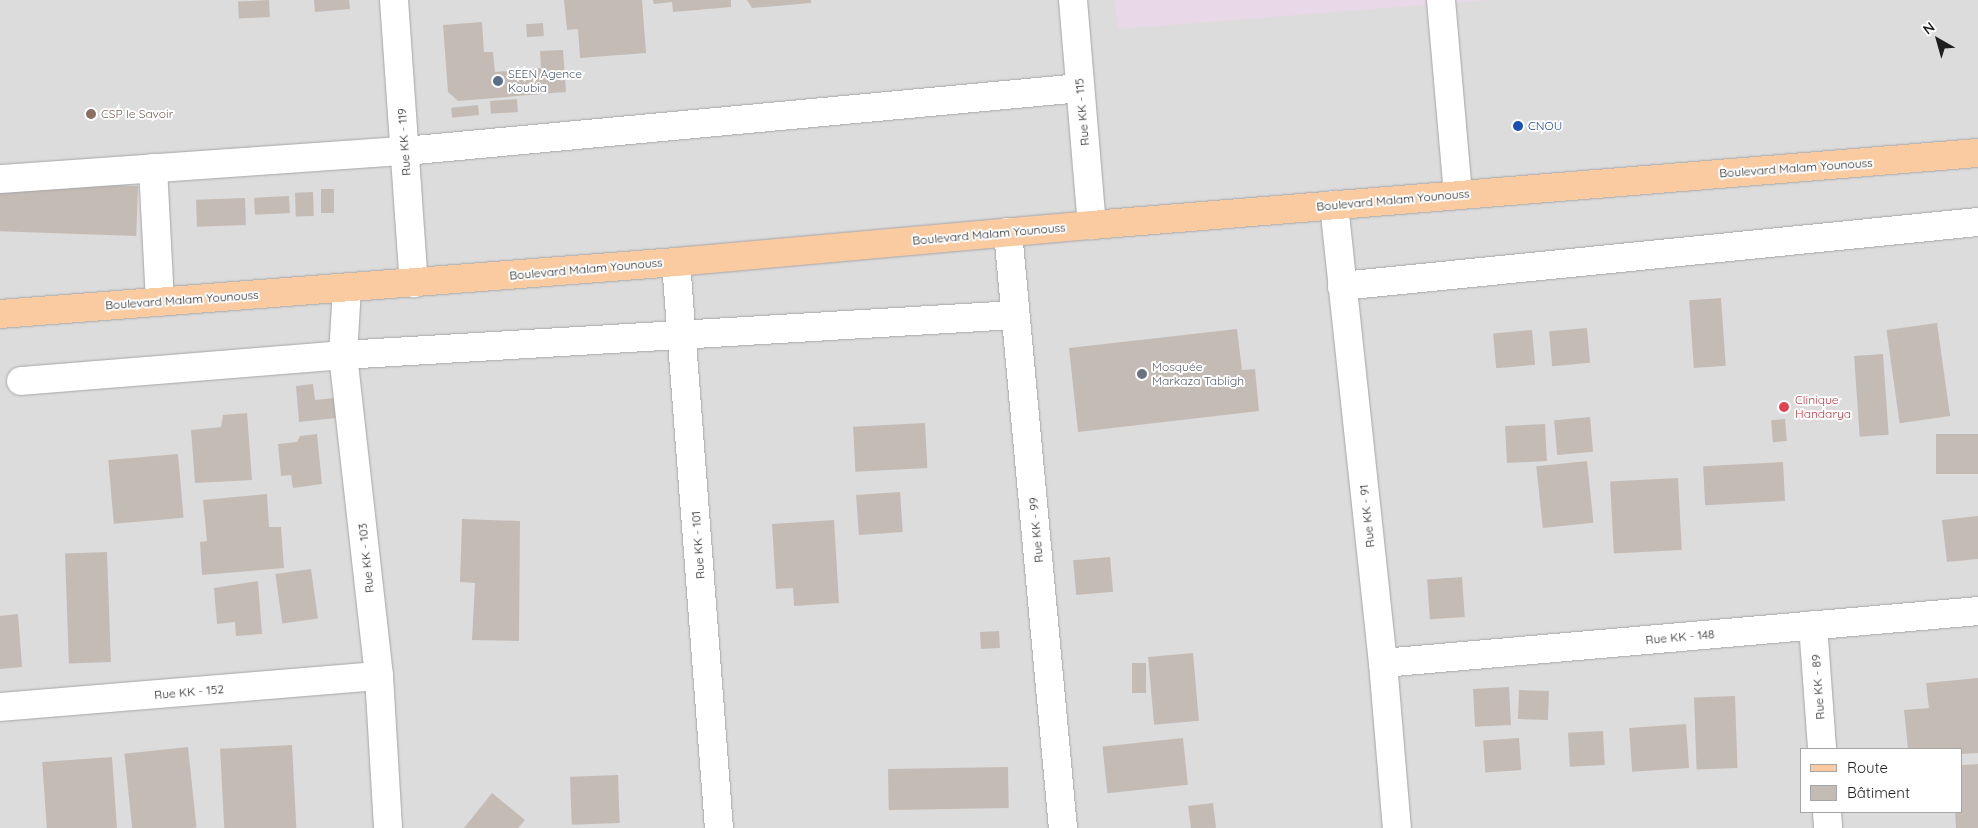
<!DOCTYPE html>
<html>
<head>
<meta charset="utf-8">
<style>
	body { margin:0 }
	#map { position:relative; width:1978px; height:828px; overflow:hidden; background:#f0ece6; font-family:Quicksand,sans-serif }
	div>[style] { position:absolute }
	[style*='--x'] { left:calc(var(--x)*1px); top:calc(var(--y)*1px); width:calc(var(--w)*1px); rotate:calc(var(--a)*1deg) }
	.residential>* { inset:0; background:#dddcdc }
	.industrial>* { inset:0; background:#e9d8e7 }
	.building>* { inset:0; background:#c4bbb5; transform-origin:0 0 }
	.roads { filter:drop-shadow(0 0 1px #a6a6a6) drop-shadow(0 0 1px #a6a6a6) }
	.minor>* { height:28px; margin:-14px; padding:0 14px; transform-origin:14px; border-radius:14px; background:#fff }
	.major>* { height:28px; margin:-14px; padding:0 14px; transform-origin:14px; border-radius:14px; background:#facba1 }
	.dots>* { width:14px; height:14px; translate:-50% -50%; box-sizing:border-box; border:2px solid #fff; border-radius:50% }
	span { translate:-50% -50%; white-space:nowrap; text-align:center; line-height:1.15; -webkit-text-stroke:4px #fff; paint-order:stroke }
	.service-label { font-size:12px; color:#4e5e75 }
	.left { translate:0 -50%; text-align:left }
	.street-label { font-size:12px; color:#1f1f1f }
	.education-label { font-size:12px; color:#785e54 }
	.transit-label { font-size:12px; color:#164399 }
	.worship-label { font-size:12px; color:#5b616d }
	.health-label { font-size:12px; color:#be3a42 }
	.legend { position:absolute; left:1800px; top:748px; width:162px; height:65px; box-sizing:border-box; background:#fff; border:1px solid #a5a5a5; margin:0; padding:6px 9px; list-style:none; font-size:15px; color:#1f1f1f }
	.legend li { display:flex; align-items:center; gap:10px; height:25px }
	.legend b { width:25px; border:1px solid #a5a5a5 }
	.north { position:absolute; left:1913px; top:15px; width:50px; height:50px; -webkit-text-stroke:4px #fff; paint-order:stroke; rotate:322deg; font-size:14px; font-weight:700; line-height:20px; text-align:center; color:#1f1f1f }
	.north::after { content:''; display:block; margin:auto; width:18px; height:22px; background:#1f1f1f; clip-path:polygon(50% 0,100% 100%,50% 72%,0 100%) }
</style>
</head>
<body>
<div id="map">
	<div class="residential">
		<i style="clip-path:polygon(evenodd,0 0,1978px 0,1978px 828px,0 828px,0 0,1802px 749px,1962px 749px,1962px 812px,1802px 812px,1802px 749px)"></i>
	</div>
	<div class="industrial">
		<i style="clip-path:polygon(1115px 0,1489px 0,1118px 29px)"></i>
	</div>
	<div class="building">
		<i style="left:269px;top:0;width:17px;height:31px;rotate:87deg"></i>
		<i style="clip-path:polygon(314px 0,349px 0,350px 9px,315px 12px)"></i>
		<i style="clip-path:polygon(564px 0,642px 0,646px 53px,580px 58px,578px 29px,567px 30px)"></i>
		<i style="clip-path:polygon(653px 0,731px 0,731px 7px,673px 12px,672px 2px,654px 4px)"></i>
		<i style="clip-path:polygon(747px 0,811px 0,811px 3px,752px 8px)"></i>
		<i style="clip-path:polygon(482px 22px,484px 52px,493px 52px,495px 72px,541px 68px,540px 51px,563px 50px,566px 92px,458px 101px,448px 92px,443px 25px)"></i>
		<i style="left:543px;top:23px;width:13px;height:17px;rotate:86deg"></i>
		<i style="left:517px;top:99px;width:13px;height:27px;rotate:86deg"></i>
		<i style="left:478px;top:105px;width:10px;height:27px;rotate:84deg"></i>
		<i style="left:138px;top:186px;width:50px;height:138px;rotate:92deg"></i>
		<i style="left:321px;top:189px;width:13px;height:24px"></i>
		<i style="left:313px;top:192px;width:24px;height:18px;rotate:88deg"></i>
		<i style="left:289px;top:196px;width:17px;height:35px;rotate:87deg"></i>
		<i style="left:245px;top:198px;width:27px;height:49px;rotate:88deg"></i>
		<i style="left:1721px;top:298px;width:68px;height:32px;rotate:86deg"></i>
		<i style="left:1937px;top:323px;width:94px;height:51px;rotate:82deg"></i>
		<i style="left:1587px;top:328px;width:35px;height:38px;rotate:85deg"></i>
		<i style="clip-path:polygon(1237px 329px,1242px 370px,1255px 369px,1259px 411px,1078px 432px,1069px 348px)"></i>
		<i style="left:1532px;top:330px;width:35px;height:39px;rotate:85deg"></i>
		<i style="left:1883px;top:354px;width:81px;height:29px;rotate:86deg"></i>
		<i style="clip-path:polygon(313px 384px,315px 400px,334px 398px,336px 418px,299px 422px,296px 386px)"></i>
		<i style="clip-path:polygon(247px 413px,252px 480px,195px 483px,191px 430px,221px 427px,223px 415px)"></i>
		<i style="left:1590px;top:417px;width:35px;height:36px;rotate:85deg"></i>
		<i style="left:1785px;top:419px;width:22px;height:14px;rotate:85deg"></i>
		<i style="left:925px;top:423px;width:45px;height:72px;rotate:87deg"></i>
		<i style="left:1545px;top:424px;width:37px;height:40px;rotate:87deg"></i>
		<i style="clip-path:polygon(317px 434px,322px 484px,293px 488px,291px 475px,281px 476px,278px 444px,297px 442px,300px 436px)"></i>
		<i style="left:1978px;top:434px;width:40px;height:42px;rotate:90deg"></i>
		<i style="left:178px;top:454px;width:64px;height:70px;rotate:85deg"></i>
		<i style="left:1587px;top:461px;width:62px;height:51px;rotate:84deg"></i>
		<i style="left:1783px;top:462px;width:39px;height:80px;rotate:87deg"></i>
		<i style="left:1678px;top:478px;width:72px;height:68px;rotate:87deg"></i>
		<i style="left:900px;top:492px;width:40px;height:44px;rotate:86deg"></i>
		<i style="clip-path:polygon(267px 494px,269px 527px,281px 527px,284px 568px,202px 575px,200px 542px,207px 541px,203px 500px)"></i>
		<i style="clip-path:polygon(1978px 516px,1978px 559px,1947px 562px,1942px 520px)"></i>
		<i style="clip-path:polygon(462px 519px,520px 521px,519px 641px,472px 640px,475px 583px,460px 582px)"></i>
		<i style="clip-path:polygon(834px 520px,839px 603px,794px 606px,793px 588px,776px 589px,772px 524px)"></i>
		<i style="left:107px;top:552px;width:110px;height:42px;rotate:88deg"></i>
		<i style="left:1110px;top:557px;width:35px;height:37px;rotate:85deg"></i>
		<i style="left:311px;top:569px;width:50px;height:36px;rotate:82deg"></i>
		<i style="left:1462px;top:577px;width:40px;height:35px;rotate:86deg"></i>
		<i style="clip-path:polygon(258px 581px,262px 634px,236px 636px,235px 622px,217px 624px,214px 588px)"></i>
		<i style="clip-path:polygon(18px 614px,22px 667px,0 669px,0 616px)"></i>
		<i style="left:999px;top:631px;width:17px;height:19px;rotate:87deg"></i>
		<i style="left:1193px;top:653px;width:68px;height:45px;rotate:85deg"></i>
		<i style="left:1132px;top:663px;width:14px;height:30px"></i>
		<i style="clip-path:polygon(1978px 678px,1978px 753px,1962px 754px,1962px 749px,1908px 749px,1904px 710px,1929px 708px,1926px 683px)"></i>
		<i style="left:1509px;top:687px;width:38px;height:36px;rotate:87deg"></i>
		<i style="left:1519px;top:690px;width:30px;height:29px;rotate:2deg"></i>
		<i style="left:1735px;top:696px;width:72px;height:41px;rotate:88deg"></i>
		<i style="left:1686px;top:724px;width:44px;height:57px;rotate:86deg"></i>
		<i style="left:1603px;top:731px;width:34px;height:35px;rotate:87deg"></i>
		<i style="left:1183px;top:738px;width:47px;height:81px;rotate:84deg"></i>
		<i style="left:1519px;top:738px;width:32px;height:36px;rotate:86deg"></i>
		<i style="left:292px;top:745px;width:83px;height:72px;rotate:87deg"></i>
		<i style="left:188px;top:747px;width:81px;height:64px;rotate:84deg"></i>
		<i style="left:112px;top:757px;width:71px;height:70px;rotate:86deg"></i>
		<i style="clip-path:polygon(1978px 764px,1978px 828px,1956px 828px,1955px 812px,1962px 812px,1962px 765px)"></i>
		<i style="left:1008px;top:767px;width:41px;height:120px;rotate:89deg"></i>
		<i style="left:618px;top:775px;width:48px;height:48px;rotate:88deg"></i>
		<i style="clip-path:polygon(492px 793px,525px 820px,518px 828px,464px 828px)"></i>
		<i style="left:1213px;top:803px;width:25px;height:25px;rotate:83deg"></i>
	</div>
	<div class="roads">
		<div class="minor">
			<i style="--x:394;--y:0;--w:284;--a:86"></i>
			<i style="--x:1073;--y:0;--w:226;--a:85.2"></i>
			<i style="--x:1441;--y:0;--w:195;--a:85"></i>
			<i style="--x:153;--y:168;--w:134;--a:87"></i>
			<i style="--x:0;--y:179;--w:406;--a:-4"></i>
			<i style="--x:405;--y:151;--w:678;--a:-5.33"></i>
			<i style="--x:1334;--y:205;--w:461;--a:83.9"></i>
			<i style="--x:1383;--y:663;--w:166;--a:85.2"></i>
			<i style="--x:1008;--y:232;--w:599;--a:84.73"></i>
			<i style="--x:676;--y:262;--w:568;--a:85.66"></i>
			<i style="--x:1342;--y:286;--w:639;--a:-5.75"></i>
			<i style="--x:347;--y:288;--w:67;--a:93.4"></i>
			<i style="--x:343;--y:355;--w:323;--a:83.6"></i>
			<i style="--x:379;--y:676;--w:152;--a:86.6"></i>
			<i style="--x:21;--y:381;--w:323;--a:-4.6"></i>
			<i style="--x:343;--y:355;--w:672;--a:-3.41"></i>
			<i style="--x:1813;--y:625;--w:124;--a:85.8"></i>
			<i style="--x:1383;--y:663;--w:597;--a:-4.99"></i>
			<i style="--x:0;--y:707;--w:380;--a:-4.7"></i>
			<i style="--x:1827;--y:812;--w:16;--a:86"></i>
		</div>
		<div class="major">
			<i style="--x:0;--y:314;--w:678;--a:-4.4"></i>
			<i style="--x:676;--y:262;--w:418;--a:-5.1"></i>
			<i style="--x:1092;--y:225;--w:889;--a:-4.65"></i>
		</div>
	</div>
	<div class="dots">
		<i style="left:498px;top:81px;background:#5c6f8a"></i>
		<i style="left:91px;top:114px;background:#8d6e63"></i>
		<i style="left:1518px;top:126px;background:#1a4fb4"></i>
		<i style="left:1142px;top:374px;background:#6b7280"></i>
		<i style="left:1784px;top:407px;background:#e0444e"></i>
	</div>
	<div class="service-label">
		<span class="left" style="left:508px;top:81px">SEEN Agence<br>Koubia</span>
	</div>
	<div class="street-label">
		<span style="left:1082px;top:112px;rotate:-95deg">Rue KK - 115</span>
		<span style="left:404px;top:142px;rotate:-94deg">Rue KK - 119</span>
		<span style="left:1796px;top:168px;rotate:-4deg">Boulevard Malam Younouss</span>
		<span style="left:1393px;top:200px;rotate:-5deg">Boulevard Malam Younouss</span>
		<span style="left:989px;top:234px;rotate:-5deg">Boulevard Malam Younouss</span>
		<span style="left:586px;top:269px;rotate:-5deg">Boulevard Malam Younouss</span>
		<span style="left:182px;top:300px;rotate:-4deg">Boulevard Malam Younouss</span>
		<span style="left:1367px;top:516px;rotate:-96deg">Rue KK - 91</span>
		<span style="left:1036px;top:530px;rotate:-95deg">Rue KK - 99</span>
		<span style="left:698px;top:545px;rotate:-94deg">Rue KK - 101</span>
		<span style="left:366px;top:558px;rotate:-96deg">Rue KK - 103</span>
		<span style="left:1680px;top:637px;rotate:-5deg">Rue KK - 148</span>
		<span style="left:1818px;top:687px;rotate:-94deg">Rue KK - 89</span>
		<span style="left:189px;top:692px;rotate:-5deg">Rue KK - 152</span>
	</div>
	<div class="education-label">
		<span class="left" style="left:101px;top:114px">CSP le Savoir</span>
	</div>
	<div class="transit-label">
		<span class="left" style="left:1528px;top:126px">CNOU</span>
	</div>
	<div class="worship-label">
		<span class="left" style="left:1152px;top:374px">Mosquée<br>Markaza Tabligh</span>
	</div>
	<div class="health-label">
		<span class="left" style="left:1795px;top:407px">Clinique<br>Handarya</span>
	</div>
	<ul class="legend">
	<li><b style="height:6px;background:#facba1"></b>Route</li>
	<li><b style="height:14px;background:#c4bbb5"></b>Bâtiment</li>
	</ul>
	<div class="north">N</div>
</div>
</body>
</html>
